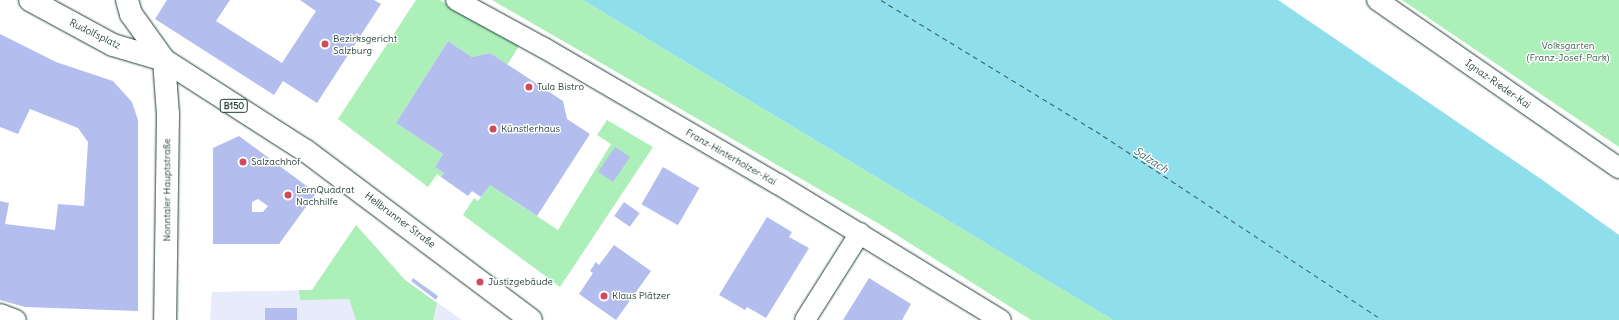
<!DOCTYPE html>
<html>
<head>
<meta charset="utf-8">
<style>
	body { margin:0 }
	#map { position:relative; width:1619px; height:320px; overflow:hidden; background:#fff; font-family:Delius,sans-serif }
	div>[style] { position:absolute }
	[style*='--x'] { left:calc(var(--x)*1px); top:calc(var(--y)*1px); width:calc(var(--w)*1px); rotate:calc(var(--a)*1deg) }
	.built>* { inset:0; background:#e8ecfa }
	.green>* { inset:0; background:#acefb9 }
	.water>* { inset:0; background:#8fdeec }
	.ferry>* { height:1px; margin-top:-0.5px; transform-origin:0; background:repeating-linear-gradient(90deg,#3b6562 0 5px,transparent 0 9px) }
	.building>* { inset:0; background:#b3beee; transform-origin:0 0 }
	.roads { filter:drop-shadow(0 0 1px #1f3d34) drop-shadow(0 0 1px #1f3d34) }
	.street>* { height:20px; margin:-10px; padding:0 10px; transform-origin:10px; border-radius:10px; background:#fff }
	.secondary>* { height:22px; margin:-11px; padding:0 11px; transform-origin:11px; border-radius:11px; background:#fff }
	.primary>* { height:22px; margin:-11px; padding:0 11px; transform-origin:11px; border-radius:11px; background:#fff }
	.dots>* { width:11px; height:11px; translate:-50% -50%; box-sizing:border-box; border:2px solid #fff; border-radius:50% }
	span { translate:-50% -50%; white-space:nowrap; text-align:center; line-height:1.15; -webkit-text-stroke:3px #fff; paint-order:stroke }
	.shield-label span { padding:1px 3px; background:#fff; border:1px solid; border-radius:3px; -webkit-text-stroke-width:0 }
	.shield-label { font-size:9px; color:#1f3d34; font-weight:700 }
	.street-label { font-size:10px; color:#1f3d34 }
	.poi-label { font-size:10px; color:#1f3d34 }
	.left { translate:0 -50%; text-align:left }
	.park-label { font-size:10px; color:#3b614f }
	.water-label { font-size:11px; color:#3b6562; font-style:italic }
</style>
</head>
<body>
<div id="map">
	<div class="built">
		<i style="clip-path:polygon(356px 225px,405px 280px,462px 320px,210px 320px,212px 292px,312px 290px)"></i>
	</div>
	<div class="green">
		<i style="clip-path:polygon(416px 0,440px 0,519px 46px,507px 65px,490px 53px,472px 57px,448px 41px,396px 123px,443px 154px,435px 167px,444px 173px,441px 177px,437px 174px,428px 187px,338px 119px)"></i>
		<i style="clip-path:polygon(492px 0,583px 0,1113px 320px,1031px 320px,881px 225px)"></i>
		<i style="clip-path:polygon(1402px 0,1619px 0,1619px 147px)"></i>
		<i style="clip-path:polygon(607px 120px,653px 147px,560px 287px,463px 215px,474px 198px,478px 201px,490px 185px,558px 230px,611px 144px,597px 135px)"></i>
		<i style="clip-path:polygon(356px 225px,405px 280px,437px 303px,433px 320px,356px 320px,349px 299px,300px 300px,299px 290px,312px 290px)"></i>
	</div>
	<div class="water">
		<i style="clip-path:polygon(583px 0,1278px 0,1541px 179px,1619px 235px,1619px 320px,1113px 320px)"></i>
	</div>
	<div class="ferry">
		<i style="--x:881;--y:0;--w:252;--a:31.4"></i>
		<i style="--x:1096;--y:131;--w:344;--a:33.4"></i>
	</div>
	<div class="building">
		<i style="clip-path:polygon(167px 0,230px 0,216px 21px,282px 63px,316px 11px,300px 0,374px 0,381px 4px,317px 103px,283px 81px,274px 95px,155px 19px)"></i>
		<i style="clip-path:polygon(0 34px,56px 62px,113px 81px,132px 102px,138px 120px,138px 311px,25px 307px,0 300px,0 201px,9px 203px,5px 224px,55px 230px,58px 204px,84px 206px,88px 142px,78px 128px,30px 109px,18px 134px,0 127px)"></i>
		<i style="clip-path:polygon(448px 41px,472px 57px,490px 53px,563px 101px,567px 119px,590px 134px,537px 216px,490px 185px,481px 197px,472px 191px,468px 196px,441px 177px,444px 173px,435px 167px,443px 154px,396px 123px)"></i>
		<i style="clip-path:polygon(evenodd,239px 136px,316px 193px,279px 244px,213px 244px,213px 148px,239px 136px,258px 199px,268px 206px,263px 212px,252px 212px,252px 202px,258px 199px)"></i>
		<i style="left:615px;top:147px;width:18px;height:30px;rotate:34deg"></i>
		<i style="left:663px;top:167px;width:42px;height:43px;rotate:30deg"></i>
		<i style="left:624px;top:202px;width:19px;height:17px;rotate:35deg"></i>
		<i style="clip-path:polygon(767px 217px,792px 232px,789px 237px,809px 248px,766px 318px,747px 307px,745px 310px,719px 295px)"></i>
		<i style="clip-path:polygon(614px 245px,651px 271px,616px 320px,579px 294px,593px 273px,590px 271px,596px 262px,599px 265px)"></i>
		<i style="clip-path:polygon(413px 278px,438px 296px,436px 300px,411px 281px)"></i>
		<i style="clip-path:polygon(869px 278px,911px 304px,902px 320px,843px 320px)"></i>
		<i style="left:297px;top:308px;width:12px;height:32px;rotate:90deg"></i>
	</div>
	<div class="roads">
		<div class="street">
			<i style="--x:456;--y:0;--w:100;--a:28.6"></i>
			<i style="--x:544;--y:48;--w:271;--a:30.2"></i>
			<i style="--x:778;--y:184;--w:261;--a:31.4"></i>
			<i style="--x:1377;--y:0;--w:295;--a:34.8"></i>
			<i style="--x:0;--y:314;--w:17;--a:21"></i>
			<i style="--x:805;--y:320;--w:103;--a:-57.7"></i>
		</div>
		<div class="secondary">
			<i style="--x:164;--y:60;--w:54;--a:85.8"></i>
			<i style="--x:168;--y:114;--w:206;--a:90.8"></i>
		</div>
		<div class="primary">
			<i style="--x:30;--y:0;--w:94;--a:28.5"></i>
			<i style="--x:113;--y:45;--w:53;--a:16.4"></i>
			<i style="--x:164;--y:60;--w:169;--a:32.7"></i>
			<i style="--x:306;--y:151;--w:281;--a:36.9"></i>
			<i style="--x:127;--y:0;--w:15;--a:74"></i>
			<i style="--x:131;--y:14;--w:57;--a:54.3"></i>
		</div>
	</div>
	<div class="dots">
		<i style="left:325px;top:44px;background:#d1495b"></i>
		<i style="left:529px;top:87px;background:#d1495b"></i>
		<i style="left:493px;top:129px;background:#d1495b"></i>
		<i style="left:243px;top:162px;background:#d1495b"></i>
		<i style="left:288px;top:195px;background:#d1495b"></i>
		<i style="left:480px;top:282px;background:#d1495b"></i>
		<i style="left:604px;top:296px;background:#d1495b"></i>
	</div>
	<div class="shield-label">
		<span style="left:234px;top:106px">B150</span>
	</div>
	<div class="street-label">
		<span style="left:95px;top:34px;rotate:26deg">Rudolfsplatz</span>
		<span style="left:1498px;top:84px;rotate:35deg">Ignaz-Rieder-Kai</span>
		<span style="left:731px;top:157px;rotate:30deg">Franz-Hinterholzer-Kai</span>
		<span style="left:167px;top:190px;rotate:-90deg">Nonntaler Hauptstraße</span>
		<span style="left:400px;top:220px;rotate:37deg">Hellbrunner Straße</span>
	</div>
	<div class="poi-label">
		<span class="left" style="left:333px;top:44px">Bezirksgericht<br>Salzburg</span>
		<span class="left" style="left:537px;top:87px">Tula Bistro</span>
		<span class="left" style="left:501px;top:129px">Künstlerhaus</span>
		<span class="left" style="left:251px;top:162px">Salzachhof</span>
		<span class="left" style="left:296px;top:195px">LernQuadrat<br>Nachhilfe</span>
		<span class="left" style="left:488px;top:282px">Justizgebäude</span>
		<span class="left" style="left:612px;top:296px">Klaus Plätzer</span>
	</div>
	<div class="park-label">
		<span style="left:1568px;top:51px">Volksgarten<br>(Franz-Josef-Park)</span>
	</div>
	<div class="water-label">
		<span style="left:1151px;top:160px;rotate:33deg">Salzach</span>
	</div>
</div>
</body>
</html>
